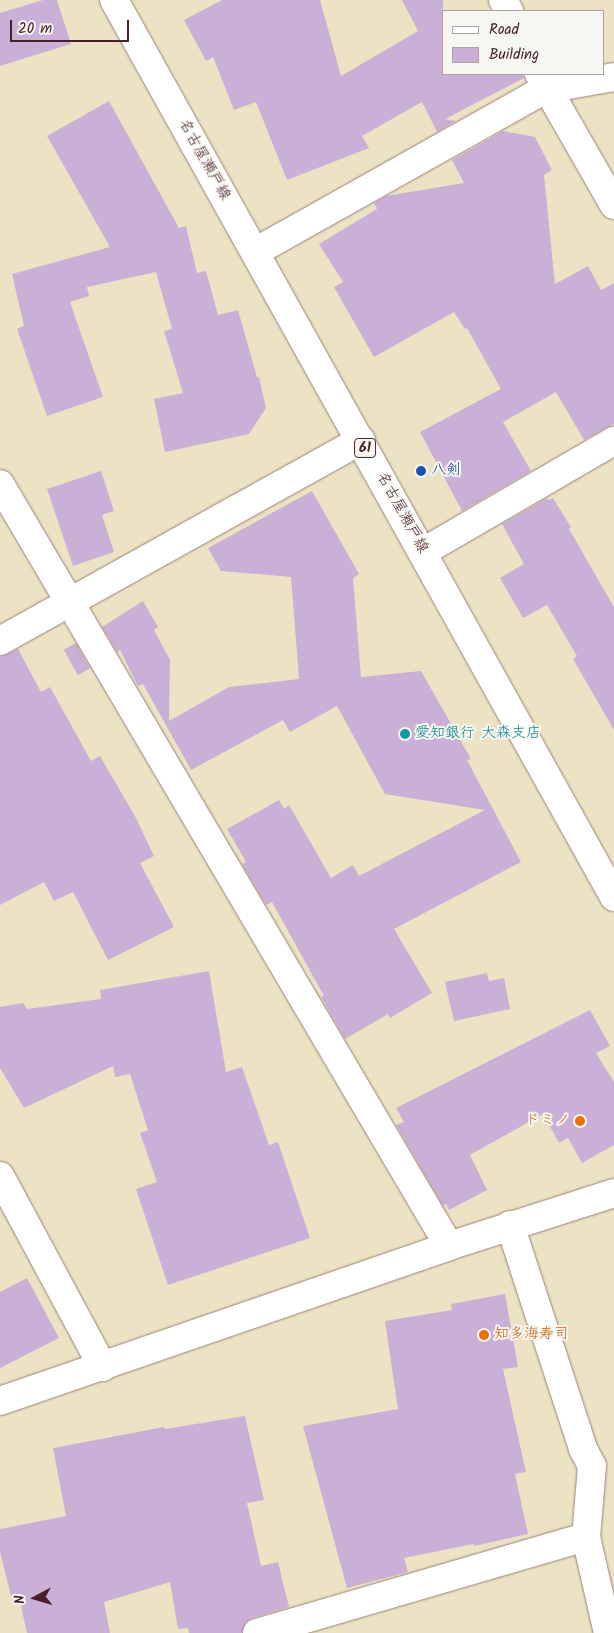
<!DOCTYPE html>
<html>
<head>
<meta charset="utf-8">
<style>
	body { margin:0 }
	#map { position:relative; width:614px; height:1633px; overflow:hidden; background:#ece3c5; font-family:Kalam,"Klee One",sans-serif }
	div>[style] { position:absolute }
	[style*='--x'] { left:calc(var(--x)*1px); top:calc(var(--y)*1px); width:calc(var(--w)*1px); rotate:calc(var(--a)*1deg) }
	.building>* { inset:0; background:#cab0d6; transform-origin:0 0 }
	.roads { filter:drop-shadow(0 0 1px #9b8178) drop-shadow(0 0 1px #9b8178) }
	.minor>* { height:28px; margin:-14px; padding:0 14px; transform-origin:14px; border-radius:14px; background:#fff }
	.tertiary>* { height:28px; margin:-14px; padding:0 14px; transform-origin:14px; border-radius:14px; background:#fff }
	.primary>* { height:28px; margin:-14px; padding:0 14px; transform-origin:14px; border-radius:14px; background:#fff }
	.dots>* { width:14px; height:14px; translate:-50% -50%; box-sizing:border-box; border:2px solid #f6f6f2; border-radius:50% }
	span { translate:-50% -50%; white-space:nowrap; text-align:center; line-height:1.15; -webkit-text-stroke:4px #f6f6f2; paint-order:stroke }
	.shield-label span { padding:1px 4px; background:#f6f6f2; border:1px solid; border-radius:4px; -webkit-text-stroke-width:0 }
	.shield-label { font-size:14px; color:#4a1f2b; font-weight:700 }
	.street-label { font-size:15px; color:#4a1f2b }
	.transit-label { font-size:15px; color:#164399 }
	.left { translate:0 -50%; text-align:left }
	.culture-label { font-size:15px; color:#0d838f }
	.food-label { font-size:15px; color:#c56008 }
	.right { translate:-100% -50%; text-align:right }
	.legend { position:absolute; left:442px; top:10px; width:162px; height:65px; box-sizing:border-box; background:#f6f6f2; border:1px solid #b1a0a2; margin:0; padding:6px 9px; list-style:none; font-size:15px; color:#4a1f2b }
	.legend li { display:flex; align-items:center; gap:10px; height:25px }
	.legend b { width:25px; border:1px solid #b1a0a2 }
	.north { position:absolute; left:10px; top:1573px; width:50px; height:50px; -webkit-text-stroke:4px #f6f6f2; paint-order:stroke; rotate:264deg; font-size:14px; font-weight:700; line-height:20px; text-align:center; color:#4a1f2b }
	.north::after { content:''; display:block; margin:auto; width:18px; height:22px; background:#4a1f2b; clip-path:polygon(50% 0,100% 100%,50% 72%,0 100%) }
	.scale { position:absolute; left:10px; top:20px; width:119px; height:22px; box-sizing:border-box; border:2px solid #4a1f2b; border-top:0; padding-left:6px; font-size:15px; line-height:18px; white-space:nowrap; color:#4a1f2b; -webkit-text-stroke:4px #f6f6f2; paint-order:stroke }
</style>
</head>
<body>
<div id="map">
	<div class="building">
		<i style="clip-path:polygon(43px 0,57px 0,71px 44px,0 66px,0 13px)"></i>
		<i style="clip-path:polygon(222px 0,320px 0,341px 76px,418px 31px,402px 0,443px 0,443px 74px,523px 74px,524px 78px,445px 119px,456px 121px,437px 132px,422px 102px,362px 136px,369px 148px,287px 180px,256px 102px,234px 110px,213px 57px,206px 61px,184px 20px)"></i>
		<i style="clip-path:polygon(109px 101px,179px 228px,186px 226px,197px 273px,206px 271px,218px 315px,238px 310px,257px 377px,259px 377px,266px 408px,249px 434px,165px 452px,154px 399px,183px 393px,164px 331px,172px 329px,156px 272px,87px 287px,89px 296px,70px 302px,103px 397px,47px 416px,17px 329px,24px 326px,12px 274px,110px 247px,47px 136px)"></i>
		<i style="clip-path:polygon(503px 131px,535px 137px,552px 170px,544px 175px,555px 284px,588px 266px,601px 290px,614px 283px,614px 424px,584px 440px,556px 392px,503px 422px,531px 471px,462px 511px,420px 432px,501px 389px,467px 328px,465px 329px,454px 312px,374px 357px,334px 287px,343px 282px,319px 244px,377px 209px,374px 203px,386px 196px,464px 183px,452px 160px)"></i>
		<i style="clip-path:polygon(101px 471px,114px 511px,102px 515px,114px 552px,73px 566px,47px 489px)"></i>
		<i style="clip-path:polygon(312px 491px,359px 574px,353px 578px,361px 677px,421px 671px,471px 759px,467px 760px,521px 862px,394px 929px,432px 993px,390px 1018px,388px 1014px,345px 1039px,321px 997px,324px 996px,272px 902px,266px 905px,242px 864px,246px 862px,227px 829px,279px 800px,284px 809px,289px 805px,331px 878px,353px 865px,359px 876px,485px 810px,385px 794px,337px 706px,290px 732px,283px 720px,191px 770px,143px 684px,138px 686px,120px 650px,117px 652px,102px 627px,143px 601px,158px 627px,154px 630px,170px 660px,169px 721px,229px 687px,299px 679px,291px 577px,221px 571px,208px 548px)"></i>
		<i style="clip-path:polygon(547px 498px,548px 500px,553px 498px,571px 527px,569px 529px,614px 607px,614px 730px,573px 659px,577px 656px,547px 605px,523px 618px,500px 578px,524px 564px,502px 524px)"></i>
		<i style="left:76px;top:643px;width:29px;height:14px;rotate:61deg"></i>
		<i style="clip-path:polygon(18px 649px,41px 692px,50px 687px,91px 761px,100px 756px,136px 818px,154px 856px,140px 863px,174px 927px,108px 960px,73px 892px,54px 901px,44px 882px,0 905px,0 657px)"></i>
		<i style="clip-path:polygon(209px 971px,226px 1072px,242px 1067px,269px 1145px,278px 1142px,310px 1238px,168px 1285px,136px 1189px,157px 1182px,140px 1133px,148px 1130px,130px 1074px,115px 1077px,113px 1066px,24px 1108px,0 1068px,0 1007px,23px 1003px,27px 1009px,101px 999px,100px 990px)"></i>
		<i style="clip-path:polygon(487px 973px,489px 981px,504px 978px,510px 1009px,454px 1021px,445px 982px)"></i>
		<i style="clip-path:polygon(590px 1010px,610px 1046px,596px 1053px,614px 1082px,614px 1145px,582px 1163px,568px 1138px,559px 1143px,543px 1114px,470px 1155px,487px 1190px,449px 1210px,446px 1204px,443px 1206px,396px 1125px,404px 1122px,396px 1108px)"></i>
		<i style="clip-path:polygon(27px 1278px,59px 1338px,0 1368px,0 1292px)"></i>
		<i style="clip-path:polygon(505px 1294px,518px 1367px,503px 1369px,526px 1472px,515px 1474px,528px 1534px,474px 1546px,473px 1544px,404px 1558px,408px 1572px,347px 1588px,303px 1426px,398px 1409px,385px 1321px,452px 1310px,451px 1304px)"></i>
		<i style="clip-path:polygon(245px 1416px,264px 1500px,247px 1503px,261px 1566px,278px 1562px,289px 1607px,252px 1618px,245px 1623px,242px 1633px,189px 1633px,188px 1628px,178px 1629px,170px 1582px,104px 1602px,110px 1633px,27px 1633px,20px 1602px,13px 1604px,0 1552px,0 1529px,66px 1516px,53px 1448px,164px 1427px,165px 1429px)"></i>
	</div>
	<div class="roads">
		<div class="minor">
			<i style="--x:503;--y:0;--w:13;--a:61"></i>
			<i style="--x:539;--y:74;--w:151;--a:60.2"></i>
			<i style="--x:255;--y:252;--w:334;--a:-29.3"></i>
			<i style="--x:546;--y:89;--w:69;--a:-10"></i>
			<i style="--x:0;--y:484;--w:884;--a:59.49"></i>
			<i style="--x:423;--y:552;--w:221;--a:-30.2"></i>
			<i style="--x:0;--y:641;--w:413;--a:-29.1"></i>
			<i style="--x:0;--y:1176;--w:217;--a:61.7"></i>
			<i style="--x:510;--y:1225;--w:236;--a:71.9"></i>
			<i style="--x:583;--y:1449;--w:19;--a:62"></i>
			<i style="--x:592;--y:1466;--w:71;--a:94.8"></i>
			<i style="--x:586;--y:1537;--w:98;--a:77.1"></i>
			<i style="--x:257;--y:1633;--w:343;--a:-16.3"></i>
		</div>
		<div class="tertiary">
			<i style="--x:0;--y:1401;--w:475;--a:-19"></i>
			<i style="--x:449;--y:1246;--w:173;--a:-17.8"></i>
		</div>
		<div class="primary">
			<i style="--x:114;--y:0;--w:1027;--a:60.86"></i>
		</div>
	</div>
	<div class="dots">
		<i style="left:421px;top:471px;background:#1a4fb4"></i>
		<i style="left:405px;top:734px;background:#0f9aa8"></i>
		<i style="left:580px;top:1121px;background:#e8710a"></i>
		<i style="left:484px;top:1335px;background:#e8710a"></i>
	</div>
	<div class="shield-label">
		<span style="left:365px;top:448px">61</span>
	</div>
	<div class="street-label">
		<span style="left:204px;top:160px;rotate:61deg">名古屋瀬戸線</span>
		<span style="left:402px;top:513px;rotate:61deg">名古屋瀬戸線</span>
	</div>
	<div class="transit-label">
		<span class="left" style="left:431px;top:471px">八剣</span>
	</div>
	<div class="culture-label">
		<span class="left" style="left:415px;top:734px">愛知銀行 大森支店</span>
	</div>
	<div class="food-label">
		<span class="right" style="left:570px;top:1121px">ドミノ</span>
		<span class="left" style="left:494px;top:1335px">知多海寿司</span>
	</div>
	<ul class="legend">
	<li><b style="height:6px;background:#fff"></b>Road</li>
	<li><b style="height:14px;background:#cab0d6"></b>Building</li>
	</ul>
	<div class="north">N</div>
	<div class="scale">20 m</div>
</div>
</body>
</html>
